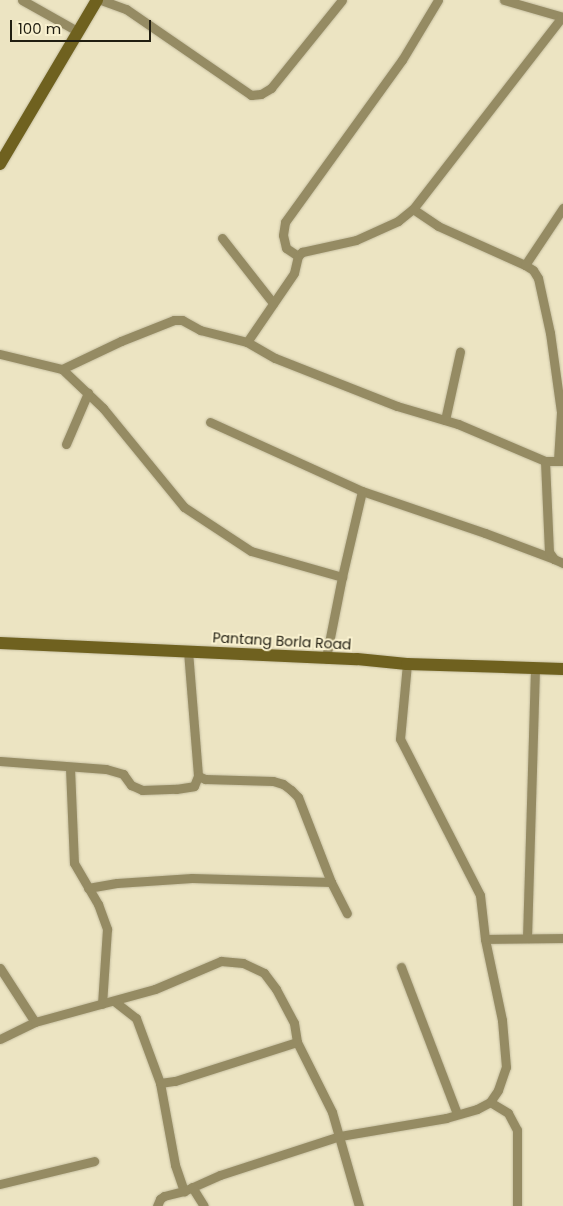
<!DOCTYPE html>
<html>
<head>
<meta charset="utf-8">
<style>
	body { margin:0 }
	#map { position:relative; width:563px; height:1206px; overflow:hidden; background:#ece4c2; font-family:Poppins,sans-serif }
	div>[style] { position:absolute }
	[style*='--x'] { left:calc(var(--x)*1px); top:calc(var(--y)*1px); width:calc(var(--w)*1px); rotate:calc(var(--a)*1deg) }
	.roads { filter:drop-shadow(0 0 1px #c7c0a2) drop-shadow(0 0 1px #c7c0a2) }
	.street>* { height:9px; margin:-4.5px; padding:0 4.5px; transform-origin:4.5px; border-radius:4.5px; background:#958b63 }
	.secondary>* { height:12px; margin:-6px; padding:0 6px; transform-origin:6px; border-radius:6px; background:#6f611f }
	span { translate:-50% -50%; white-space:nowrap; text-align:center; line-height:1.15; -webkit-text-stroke:4px #f9f1cf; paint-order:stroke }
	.street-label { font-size:14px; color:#211e11 }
	.scale { position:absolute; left:10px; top:20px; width:141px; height:22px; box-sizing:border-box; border:2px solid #211e11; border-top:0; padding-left:6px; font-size:15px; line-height:18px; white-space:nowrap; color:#211e11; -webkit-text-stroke:4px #f9f1cf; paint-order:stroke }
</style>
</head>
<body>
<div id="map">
	<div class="roads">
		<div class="street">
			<div style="--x:22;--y:0;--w:63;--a:29.4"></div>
			<div style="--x:101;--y:0;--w:27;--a:20"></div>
			<div style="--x:126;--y:9;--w:152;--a:34.5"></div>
			<div style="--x:251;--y:95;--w:10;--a:-6"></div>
			<div style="--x:261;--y:94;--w:12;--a:-31"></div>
			<div style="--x:271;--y:88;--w:113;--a:-51.1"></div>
			<div style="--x:504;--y:0;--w:61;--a:16.1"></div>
			<div style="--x:413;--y:209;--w:30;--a:34"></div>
			<div style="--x:438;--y:226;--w:95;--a:24.1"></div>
			<div style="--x:222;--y:238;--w:83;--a:51.9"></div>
			<div style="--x:298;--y:256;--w:14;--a:-146"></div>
			<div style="--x:286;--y:248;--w:13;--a:-103"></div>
			<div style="--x:283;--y:235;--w:13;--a:-81"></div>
			<div style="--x:285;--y:222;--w:200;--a:-54.2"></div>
			<div style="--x:402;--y:60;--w:70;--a:-59"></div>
			<div style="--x:247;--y:342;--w:83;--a:-55.7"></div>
			<div style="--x:294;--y:273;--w:17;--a:-77"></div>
			<div style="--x:298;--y:256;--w:6;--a:-45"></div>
			<div style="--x:302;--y:252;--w:55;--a:-12.5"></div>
			<div style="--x:356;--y:240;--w:46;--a:-24.3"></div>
			<div style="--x:398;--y:221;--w:19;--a:-39"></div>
			<div style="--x:413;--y:209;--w:243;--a:-52.2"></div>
			<div style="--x:0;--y:354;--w:64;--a:13.6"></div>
			<div style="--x:62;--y:369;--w:65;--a:-25.4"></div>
			<div style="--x:121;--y:341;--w:57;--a:-21.6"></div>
			<div style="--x:174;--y:320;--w:8;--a:0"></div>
			<div style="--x:182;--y:320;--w:21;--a:29"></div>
			<div style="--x:200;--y:330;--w:49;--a:14.3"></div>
			<div style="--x:247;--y:342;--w:32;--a:30"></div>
			<div style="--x:275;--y:358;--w:131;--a:21.5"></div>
			<div style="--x:397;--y:406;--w:64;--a:16.4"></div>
			<div style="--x:458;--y:424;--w:95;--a:23"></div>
			<div style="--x:545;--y:461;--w:18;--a:0"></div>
			<div style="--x:62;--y:369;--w:57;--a:43.6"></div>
			<div style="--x:103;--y:408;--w:128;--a:50.7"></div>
			<div style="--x:184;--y:507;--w:80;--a:33.3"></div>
			<div style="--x:251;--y:551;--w:95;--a:15.9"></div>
			<div style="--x:342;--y:577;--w:83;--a:101.2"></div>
			<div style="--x:445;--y:420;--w:70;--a:-77.6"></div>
			<div style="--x:210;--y:422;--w:167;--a:24.4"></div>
			<div style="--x:362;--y:491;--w:130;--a:18.9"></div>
			<div style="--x:485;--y:533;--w:74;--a:20.6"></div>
			<div style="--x:66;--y:444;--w:56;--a:-66.7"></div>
			<div style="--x:558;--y:460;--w:48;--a:-86.4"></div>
			<div style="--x:561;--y:412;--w:80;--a:-97.9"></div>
			<div style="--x:550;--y:333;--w:56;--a:-102.3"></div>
			<div style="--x:538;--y:278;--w:9;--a:-122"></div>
			<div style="--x:533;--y:270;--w:9;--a:-148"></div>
			<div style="--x:525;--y:265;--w:69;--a:-56.3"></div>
			<div style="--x:545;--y:461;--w:91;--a:87.5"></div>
			<div style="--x:549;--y:552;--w:9;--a:54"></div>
			<div style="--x:554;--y:559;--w:10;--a:24"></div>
			<div style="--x:342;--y:577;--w:88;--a:-76.9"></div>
			<div style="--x:188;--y:651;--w:125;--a:85.4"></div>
			<div style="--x:198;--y:776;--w:8;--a:23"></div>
			<div style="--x:205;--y:779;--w:68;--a:1.7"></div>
			<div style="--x:273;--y:781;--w:10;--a:17"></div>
			<div style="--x:283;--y:784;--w:10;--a:37"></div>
			<div style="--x:291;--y:790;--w:10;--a:45"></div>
			<div style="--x:298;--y:797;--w:91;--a:68.8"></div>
			<div style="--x:331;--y:882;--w:35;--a:63"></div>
			<div style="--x:0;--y:761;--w:106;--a:4.3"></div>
			<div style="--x:106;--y:769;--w:18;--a:16"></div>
			<div style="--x:123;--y:774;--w:14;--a:54"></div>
			<div style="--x:131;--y:785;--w:12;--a:24"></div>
			<div style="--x:142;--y:790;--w:34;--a:-2"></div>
			<div style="--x:176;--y:789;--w:18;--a:-9"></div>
			<div style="--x:194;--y:786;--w:11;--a:-68"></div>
			<div style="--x:70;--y:768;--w:95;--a:87.6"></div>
			<div style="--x:74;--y:863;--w:48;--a:59.7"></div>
			<div style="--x:98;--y:904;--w:27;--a:70"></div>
			<div style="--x:107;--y:929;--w:75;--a:93.8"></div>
			<div style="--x:88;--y:888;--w:29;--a:-10"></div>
			<div style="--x:117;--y:883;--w:75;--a:-3.8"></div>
			<div style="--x:192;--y:878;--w:139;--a:1.6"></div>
			<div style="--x:527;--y:938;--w:271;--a:-88.3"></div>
			<div style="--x:485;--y:939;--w:78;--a:-0.7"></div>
			<div style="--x:401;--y:967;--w:157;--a:69.1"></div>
			<div style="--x:0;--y:968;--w:64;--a:57.1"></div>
			<div style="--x:114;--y:1001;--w:28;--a:38"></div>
			<div style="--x:136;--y:1018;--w:69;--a:69.7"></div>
			<div style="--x:160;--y:1083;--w:83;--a:79.6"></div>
			<div style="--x:175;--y:1165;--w:28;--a:71"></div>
			<div style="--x:184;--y:1191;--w:39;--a:-24"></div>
			<div style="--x:220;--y:1175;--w:126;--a:-18"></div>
			<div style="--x:340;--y:1136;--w:108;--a:-9.6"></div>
			<div style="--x:446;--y:1118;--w:32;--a:-16"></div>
			<div style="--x:477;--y:1109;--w:15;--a:-28"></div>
			<div style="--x:490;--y:1102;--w:14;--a:-56"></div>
			<div style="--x:498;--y:1090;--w:24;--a:-71"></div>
			<div style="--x:506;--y:1067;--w:47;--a:-94.9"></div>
			<div style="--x:502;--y:1020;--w:83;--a:-101.9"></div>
			<div style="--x:485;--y:939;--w:44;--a:-96.5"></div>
			<div style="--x:480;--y:895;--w:175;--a:-117.1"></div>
			<div style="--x:400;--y:739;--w:75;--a:-84.7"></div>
			<div style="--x:0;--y:1039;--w:39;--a:-26"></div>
			<div style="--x:35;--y:1022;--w:124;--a:-15.4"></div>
			<div style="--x:155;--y:989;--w:72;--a:-23"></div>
			<div style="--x:221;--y:961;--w:22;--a:5"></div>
			<div style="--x:243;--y:963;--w:23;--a:25"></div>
			<div style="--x:264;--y:973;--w:20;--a:53"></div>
			<div style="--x:276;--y:989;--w:38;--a:62"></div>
			<div style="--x:294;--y:1023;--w:19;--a:81"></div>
			<div style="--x:297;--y:1042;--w:78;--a:63.4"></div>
			<div style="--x:332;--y:1112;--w:98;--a:74"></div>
			<div style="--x:160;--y:1083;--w:15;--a:-8"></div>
			<div style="--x:175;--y:1081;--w:128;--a:-17.7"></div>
			<div style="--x:490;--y:1102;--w:21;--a:31"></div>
			<div style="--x:508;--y:1113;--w:19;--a:62"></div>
			<div style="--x:517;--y:1130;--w:76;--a:90"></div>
			<div style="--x:0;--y:1184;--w:97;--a:-13.7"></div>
			<div style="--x:192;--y:1187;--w:22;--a:58"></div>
			<div style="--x:157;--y:1206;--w:8;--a:-67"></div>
			<div style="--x:160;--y:1199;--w:5;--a:-37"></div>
			<div style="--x:164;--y:1196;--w:21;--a:-14"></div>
		</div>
		<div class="secondary">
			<div style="--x:0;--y:164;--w:191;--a:-59.4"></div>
			<div style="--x:0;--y:643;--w:357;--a:2.6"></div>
			<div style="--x:357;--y:659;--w:50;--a:5.7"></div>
			<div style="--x:407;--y:664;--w:156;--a:1.8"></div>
		</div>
	</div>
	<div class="street-label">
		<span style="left:282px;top:641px;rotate:3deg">Pantang Borla Road</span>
	</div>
	<div class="scale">100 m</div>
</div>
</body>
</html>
